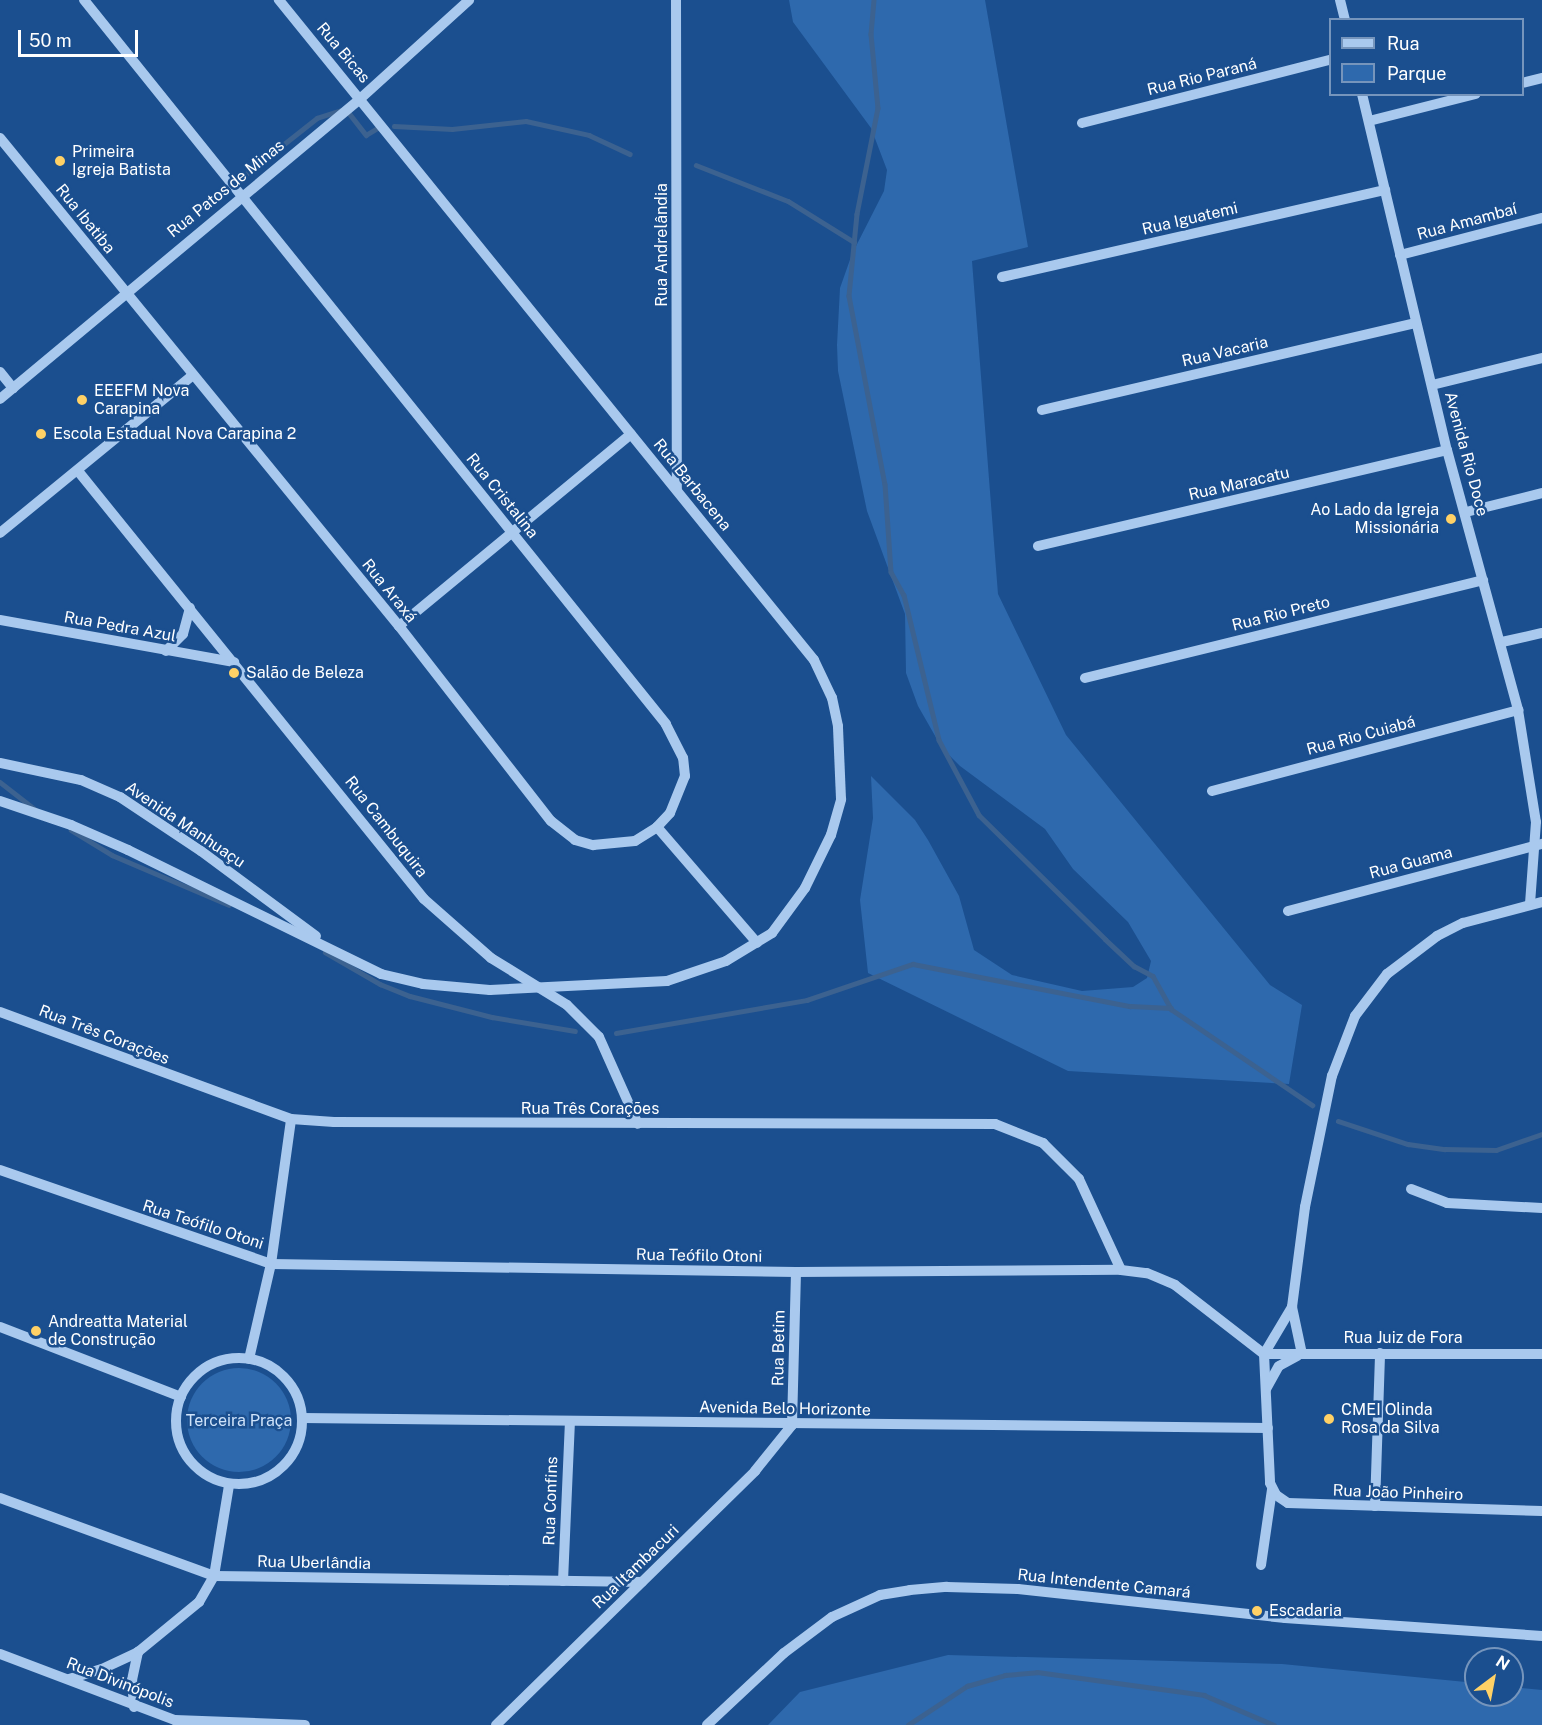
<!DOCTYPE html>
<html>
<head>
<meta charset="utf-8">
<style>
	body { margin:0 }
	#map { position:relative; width:1542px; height:1725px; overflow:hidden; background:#1b4f8f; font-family:"Public Sans",sans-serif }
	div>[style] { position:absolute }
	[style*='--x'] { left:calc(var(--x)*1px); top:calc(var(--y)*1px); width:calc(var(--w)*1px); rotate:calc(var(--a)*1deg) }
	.green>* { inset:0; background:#2e69ad }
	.round { border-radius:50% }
	.stream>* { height:4.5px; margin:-2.25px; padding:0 2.25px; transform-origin:2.25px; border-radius:2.25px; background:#3c6290 }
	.minor>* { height:10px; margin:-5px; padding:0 5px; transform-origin:5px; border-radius:5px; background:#a9c9ee }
	.minor>.ring { margin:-5px; padding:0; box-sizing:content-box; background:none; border:10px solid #a9c9ee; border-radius:50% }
	.dots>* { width:16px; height:16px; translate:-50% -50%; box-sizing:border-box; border:3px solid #1b4f8f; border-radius:50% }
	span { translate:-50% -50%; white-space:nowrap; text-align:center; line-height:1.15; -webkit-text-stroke:5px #1b4f8f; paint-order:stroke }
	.street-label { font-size:16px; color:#fff }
	.poi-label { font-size:16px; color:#fff }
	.left { translate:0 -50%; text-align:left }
	.right { translate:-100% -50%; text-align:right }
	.park-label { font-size:16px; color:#cfe3fa }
	.legend { position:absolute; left:1329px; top:18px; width:195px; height:78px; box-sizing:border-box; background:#1b4f8f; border:2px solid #7695bc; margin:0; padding:8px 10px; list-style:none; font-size:18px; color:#fff }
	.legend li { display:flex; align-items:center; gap:12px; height:30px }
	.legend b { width:30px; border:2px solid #7695bc }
	.north { position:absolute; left:1464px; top:1647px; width:60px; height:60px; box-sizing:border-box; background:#1b4f8f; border:2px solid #7695bc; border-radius:50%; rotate:32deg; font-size:16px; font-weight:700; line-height:24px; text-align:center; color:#fff }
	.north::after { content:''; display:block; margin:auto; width:21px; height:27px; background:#ffd166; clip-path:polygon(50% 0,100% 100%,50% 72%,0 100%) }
	.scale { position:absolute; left:18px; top:30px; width:120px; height:27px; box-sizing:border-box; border:3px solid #fff; border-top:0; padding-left:8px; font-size:18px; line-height:21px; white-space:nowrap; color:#fff; -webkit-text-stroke:4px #1b4f8f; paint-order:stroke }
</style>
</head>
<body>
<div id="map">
	<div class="green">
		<div style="clip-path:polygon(789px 0,985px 0,1028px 247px,972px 261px,998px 594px,1066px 735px,1270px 985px,1302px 1005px,1289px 1084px,1068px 1071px,868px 973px,860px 900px,873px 818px,871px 776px,915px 820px,928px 840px,959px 896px,974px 950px,1012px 975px,1082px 991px,1133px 987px,1147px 978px,1151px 961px,1128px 922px,1073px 869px,1045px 829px,960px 766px,942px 748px,918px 706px,906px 673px,905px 614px,867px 511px,838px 371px,837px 345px,840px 288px,852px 254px,884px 191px,887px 170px,871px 128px,793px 22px)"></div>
		<div class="round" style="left:187px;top:1368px;width:104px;height:104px"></div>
		<div style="clip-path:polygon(948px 1655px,1282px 1664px,1476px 1683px,1476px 1695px,1512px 1695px,1512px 1687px,1542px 1690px,1542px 1725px,768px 1725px,800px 1692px)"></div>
	</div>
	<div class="stream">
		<div style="--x:874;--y:0;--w:34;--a:95"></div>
		<div style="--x:871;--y:34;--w:74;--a:84.6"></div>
		<div style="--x:878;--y:108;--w:108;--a:101.2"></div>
		<div style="--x:857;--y:214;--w:82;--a:95.6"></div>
		<div style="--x:849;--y:296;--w:191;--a:79.2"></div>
		<div style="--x:885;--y:484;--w:88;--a:86.1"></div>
		<div style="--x:891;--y:572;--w:26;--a:61"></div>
		<div style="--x:904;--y:595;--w:149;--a:76.4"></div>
		<div style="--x:939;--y:740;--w:85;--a:61.9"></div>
		<div style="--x:979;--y:815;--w:177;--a:44.5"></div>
		<div style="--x:1105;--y:939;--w:40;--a:43"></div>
		<div style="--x:1134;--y:966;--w:21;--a:28"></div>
		<div style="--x:1153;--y:976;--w:38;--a:61"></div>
		<div style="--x:1171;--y:1009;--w:171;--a:34.2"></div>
		<div style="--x:349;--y:113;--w:28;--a:52"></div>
		<div style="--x:366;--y:135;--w:17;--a:-31"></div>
		<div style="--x:394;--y:126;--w:58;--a:3"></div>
		<div style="--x:452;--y:129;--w:74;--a:-6.2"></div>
		<div style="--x:526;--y:121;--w:65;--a:12.5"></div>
		<div style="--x:589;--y:135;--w:45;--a:24.9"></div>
		<div style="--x:696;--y:165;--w:99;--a:21.4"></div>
		<div style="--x:788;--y:201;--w:78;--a:31.8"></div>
		<div style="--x:236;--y:182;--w:103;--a:-38.3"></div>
		<div style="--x:317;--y:118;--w:25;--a:-18"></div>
		<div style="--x:0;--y:782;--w:46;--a:37.9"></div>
		<div style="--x:71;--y:830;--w:48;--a:31.4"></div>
		<div style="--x:112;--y:855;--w:127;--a:23.1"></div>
		<div style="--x:325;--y:952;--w:64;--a:30.2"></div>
		<div style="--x:380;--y:984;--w:32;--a:22"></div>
		<div style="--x:410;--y:996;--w:85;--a:14.4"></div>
		<div style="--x:492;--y:1017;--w:84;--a:9.6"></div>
		<div style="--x:616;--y:1033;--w:194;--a:-9.8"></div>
		<div style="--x:807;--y:1000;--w:112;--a:-18.8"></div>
		<div style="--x:913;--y:964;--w:221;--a:11"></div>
		<div style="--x:1130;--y:1006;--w:41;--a:2.8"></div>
		<div style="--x:1338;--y:1121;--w:74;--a:18.2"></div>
		<div style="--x:1408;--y:1144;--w:37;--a:8"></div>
		<div style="--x:1445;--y:1149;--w:51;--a:1.1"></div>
		<div style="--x:1496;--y:1150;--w:49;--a:-19.2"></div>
		<div style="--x:908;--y:1725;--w:71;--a:-33.5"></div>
		<div style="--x:967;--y:1686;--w:40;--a:-16"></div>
		<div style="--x:1005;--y:1675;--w:32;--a:-5"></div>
		<div style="--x:1037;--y:1672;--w:169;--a:7.8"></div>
		<div style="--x:1204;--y:1695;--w:76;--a:23.2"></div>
	</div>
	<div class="minor">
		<div style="--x:676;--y:0;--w:490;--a:89.9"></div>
		<div style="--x:1340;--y:0;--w:21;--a:76"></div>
		<div style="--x:1522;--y:83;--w:21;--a:-14"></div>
		<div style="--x:1362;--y:94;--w:366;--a:76.6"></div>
		<div style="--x:1447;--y:450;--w:270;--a:74.7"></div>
		<div style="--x:1518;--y:710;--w:113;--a:80.9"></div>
		<div style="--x:1536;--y:822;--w:82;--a:94.2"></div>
		<div style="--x:1369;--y:121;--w:110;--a:-14.2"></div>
		<div style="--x:1082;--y:123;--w:256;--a:-14.3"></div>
		<div style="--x:0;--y:138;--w:630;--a:50.73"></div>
		<div style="--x:399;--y:626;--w:247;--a:52.1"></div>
		<div style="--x:551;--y:821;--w:31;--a:38"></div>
		<div style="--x:575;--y:840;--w:19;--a:16"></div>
		<div style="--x:593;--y:845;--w:42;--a:-5.4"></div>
		<div style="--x:635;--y:841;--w:26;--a:-32"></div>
		<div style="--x:657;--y:827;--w:19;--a:-47"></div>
		<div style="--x:670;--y:813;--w:40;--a:-68"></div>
		<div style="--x:685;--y:776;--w:18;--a:-96"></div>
		<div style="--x:683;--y:758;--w:38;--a:-117"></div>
		<div style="--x:666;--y:724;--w:929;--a:-128.79"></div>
		<div style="--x:1400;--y:255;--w:147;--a:-14.6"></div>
		<div style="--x:1002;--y:277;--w:393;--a:-12.8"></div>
		<div style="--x:0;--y:372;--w:21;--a:51"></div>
		<div style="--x:1432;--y:385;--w:113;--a:-13.8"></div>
		<div style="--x:0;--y:399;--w:470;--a:-39.8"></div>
		<div style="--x:361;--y:98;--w:146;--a:-42.2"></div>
		<div style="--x:1042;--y:410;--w:384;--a:-13.1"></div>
		<div style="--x:78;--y:471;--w:550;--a:51.05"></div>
		<div style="--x:424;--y:899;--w:89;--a:41.4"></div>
		<div style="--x:491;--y:958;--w:89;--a:31.7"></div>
		<div style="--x:567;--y:1005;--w:45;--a:45"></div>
		<div style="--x:599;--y:1037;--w:95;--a:65.9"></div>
		<div style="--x:1466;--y:512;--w:78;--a:-14"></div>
		<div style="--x:0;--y:533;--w:248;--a:-39.3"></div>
		<div style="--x:1038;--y:546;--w:420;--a:-13.2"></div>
		<div style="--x:0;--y:620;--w:238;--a:10.2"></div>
		<div style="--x:399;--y:626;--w:301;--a:-39.6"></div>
		<div style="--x:1502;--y:642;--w:41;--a:-12.7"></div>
		<div style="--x:166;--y:651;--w:24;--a:-45"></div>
		<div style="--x:183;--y:634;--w:27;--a:-75"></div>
		<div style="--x:1085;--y:678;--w:410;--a:-13.8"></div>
		<div style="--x:0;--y:763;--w:83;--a:11.9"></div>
		<div style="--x:81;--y:780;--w:43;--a:23.6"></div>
		<div style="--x:120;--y:797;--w:97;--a:33.7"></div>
		<div style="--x:201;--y:851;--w:143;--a:36.5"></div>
		<div style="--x:1212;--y:791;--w:317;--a:-14.8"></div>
		<div style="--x:0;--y:801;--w:75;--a:18.7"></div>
		<div style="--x:71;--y:825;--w:62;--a:23.7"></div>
		<div style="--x:128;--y:850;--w:282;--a:26.1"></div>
		<div style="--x:381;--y:974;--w:43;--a:13.4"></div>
		<div style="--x:423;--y:984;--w:67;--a:5.1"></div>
		<div style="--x:490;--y:990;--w:177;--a:-2.9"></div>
		<div style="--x:667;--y:981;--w:62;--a:-18.7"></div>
		<div style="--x:726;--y:961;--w:54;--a:-31.3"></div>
		<div style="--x:772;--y:933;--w:56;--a:-53.7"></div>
		<div style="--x:805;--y:888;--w:59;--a:-63.9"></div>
		<div style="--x:831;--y:835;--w:37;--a:-74"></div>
		<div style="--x:841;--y:799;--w:73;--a:-92.4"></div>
		<div style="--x:838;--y:726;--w:29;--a:-102"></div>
		<div style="--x:832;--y:698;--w:42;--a:-115.3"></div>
		<div style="--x:814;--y:660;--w:850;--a:-129.03"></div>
		<div style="--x:657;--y:827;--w:153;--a:49.2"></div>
		<div style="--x:1288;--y:911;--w:263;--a:-14.8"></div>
		<div style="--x:0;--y:1012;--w:310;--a:20.2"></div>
		<div style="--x:291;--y:1119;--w:43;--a:4"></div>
		<div style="--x:334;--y:1122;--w:661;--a:0.17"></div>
		<div style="--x:995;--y:1124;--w:52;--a:21.6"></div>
		<div style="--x:1043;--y:1143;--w:51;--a:45"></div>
		<div style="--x:1079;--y:1179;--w:100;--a:65.2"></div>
		<div style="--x:0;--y:1170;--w:287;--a:19.1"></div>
		<div style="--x:271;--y:1264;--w:525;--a:0.87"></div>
		<div style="--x:796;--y:1272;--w:325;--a:-0.4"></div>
		<div style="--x:1121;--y:1270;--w:26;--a:7"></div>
		<div style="--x:1147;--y:1273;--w:30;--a:23"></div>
		<div style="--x:1175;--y:1285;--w:113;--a:37.8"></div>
		<div style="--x:1411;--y:1189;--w:39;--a:21"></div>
		<div style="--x:1447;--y:1203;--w:95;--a:3"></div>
		<div style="--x:1292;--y:1307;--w:48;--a:78"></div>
		<div style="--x:0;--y:1327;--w:194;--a:21.1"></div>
		<div style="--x:1264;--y:1354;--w:55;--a:-59.2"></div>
		<div style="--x:1292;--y:1307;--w:101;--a:-82.6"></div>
		<div style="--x:1305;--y:1207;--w:134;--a:-78.4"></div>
		<div style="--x:1332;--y:1076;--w:64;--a:-69"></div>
		<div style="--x:1355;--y:1016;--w:53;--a:-52.7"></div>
		<div style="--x:1387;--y:974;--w:63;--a:-37.2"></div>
		<div style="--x:1437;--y:936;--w:29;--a:-27"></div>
		<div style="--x:1463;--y:923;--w:82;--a:-14.9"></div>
		<div style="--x:1264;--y:1354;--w:129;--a:87.3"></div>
		<div style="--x:1270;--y:1483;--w:13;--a:63"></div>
		<div style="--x:1276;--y:1495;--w:14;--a:34"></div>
		<div style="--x:1288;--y:1503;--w:254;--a:1.8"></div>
		<div style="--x:1264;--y:1354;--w:278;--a:0"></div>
		<div class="ring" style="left:176px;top:1358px;width:116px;height:116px"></div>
		<div style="--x:249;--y:1359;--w:98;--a:-77"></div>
		<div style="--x:271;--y:1264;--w:146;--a:-82.1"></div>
		<div style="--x:1266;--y:1389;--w:26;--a:-61"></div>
		<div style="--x:1279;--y:1366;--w:21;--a:-29"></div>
		<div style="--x:302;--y:1418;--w:966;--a:0.59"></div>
		<div style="--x:0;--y:1498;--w:228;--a:20"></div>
		<div style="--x:214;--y:1576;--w:428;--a:0.8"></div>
		<div style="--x:1375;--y:1506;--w:153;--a:-88.1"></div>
		<div style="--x:1261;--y:1565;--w:76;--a:-81.7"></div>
		<div style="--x:563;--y:1581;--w:159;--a:-87.5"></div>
		<div style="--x:0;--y:1654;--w:187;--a:20.7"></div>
		<div style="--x:175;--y:1720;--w:130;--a:2.2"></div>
		<div style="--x:69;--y:1679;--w:34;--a:-17"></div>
		<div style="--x:102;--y:1669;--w:40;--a:-25"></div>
		<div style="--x:138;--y:1652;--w:79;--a:-39.3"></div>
		<div style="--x:199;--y:1602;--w:30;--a:-60"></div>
		<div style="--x:214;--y:1576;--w:92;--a:-80.6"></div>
		<div style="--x:134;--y:1707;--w:27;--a:-94"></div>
		<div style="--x:132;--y:1680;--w:29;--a:-78"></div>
		<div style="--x:496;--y:1725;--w:363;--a:-44.4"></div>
		<div style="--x:755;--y:1471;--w:59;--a:-51.2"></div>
		<div style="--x:792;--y:1425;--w:153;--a:-88.5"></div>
		<div style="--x:707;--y:1725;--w:105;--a:-43.1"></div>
		<div style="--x:784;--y:1653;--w:60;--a:-36.9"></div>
		<div style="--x:832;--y:1617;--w:53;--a:-24.6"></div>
		<div style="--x:880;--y:1595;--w:30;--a:-9"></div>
		<div style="--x:910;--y:1590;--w:37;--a:-5"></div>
		<div style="--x:947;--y:1587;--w:71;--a:1.6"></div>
		<div style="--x:1018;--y:1589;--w:269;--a:6.2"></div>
		<div style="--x:1285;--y:1618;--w:258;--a:4"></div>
	</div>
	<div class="dots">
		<div style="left:60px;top:161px;background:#ffd166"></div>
		<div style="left:82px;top:400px;background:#ffd166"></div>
		<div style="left:41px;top:434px;background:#ffd166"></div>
		<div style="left:1451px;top:519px;background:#ffd166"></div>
		<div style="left:234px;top:673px;background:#ffd166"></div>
		<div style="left:36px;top:1331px;background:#ffd166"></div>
		<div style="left:1329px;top:1419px;background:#ffd166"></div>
		<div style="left:1257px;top:1611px;background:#ffd166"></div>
	</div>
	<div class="street-label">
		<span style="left:343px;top:53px;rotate:50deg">Rua Bicas</span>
		<span style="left:1202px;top:77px;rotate:-14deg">Rua Rio Paraná</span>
		<span style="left:226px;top:189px;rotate:-39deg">Rua Patos de Minas</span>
		<span style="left:85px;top:219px;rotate:51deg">Rua Ibatiba</span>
		<span style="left:1190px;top:219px;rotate:-13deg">Rua Iguatemi</span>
		<span style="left:1467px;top:222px;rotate:-15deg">Rua Amambaí</span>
		<span style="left:662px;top:245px;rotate:-90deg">Rua Andrelândia</span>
		<span style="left:1225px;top:352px;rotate:-13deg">Rua Vacaria</span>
		<span style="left:1466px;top:454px;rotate:75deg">Avenida Rio Doce</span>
		<span style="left:1239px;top:484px;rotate:-13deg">Rua Maracatu</span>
		<span style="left:692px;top:485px;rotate:51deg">Rua Barbacena</span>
		<span style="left:502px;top:496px;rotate:51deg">Rua Cristalina</span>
		<span style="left:389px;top:591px;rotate:51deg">Rua Araxá</span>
		<span style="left:1281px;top:614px;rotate:-14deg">Rua Rio Preto</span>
		<span style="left:120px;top:627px;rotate:10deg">Rua Pedra Azul</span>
		<span style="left:1361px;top:736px;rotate:-15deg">Rua Rio Cuiabá</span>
		<span style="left:185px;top:825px;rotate:34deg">Avenida Manhuaçu</span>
		<span style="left:386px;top:827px;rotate:52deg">Rua Cambuquira</span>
		<span style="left:1411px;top:863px;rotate:-15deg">Rua Guama</span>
		<span style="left:104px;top:1035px;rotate:21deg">Rua Três Corações</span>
		<span style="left:590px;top:1109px">Rua Três Corações</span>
		<span style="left:203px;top:1225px;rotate:18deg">Rua Teófilo Otoni</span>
		<span style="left:699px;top:1256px;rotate:1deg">Rua Teófilo Otoni</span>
		<span style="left:1403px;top:1338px">Rua Juiz de Fora</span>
		<span style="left:779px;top:1348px;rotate:-89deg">Rua Betim</span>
		<span style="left:785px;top:1409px;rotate:1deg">Avenida Belo Horizonte</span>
		<span style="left:1398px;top:1493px;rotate:2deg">Rua João Pinheiro</span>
		<span style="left:551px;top:1501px;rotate:-88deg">Rua Confins</span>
		<span style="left:314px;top:1563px;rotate:1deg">Rua Uberlândia</span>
		<span style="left:636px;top:1567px;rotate:-44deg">Rua Itambacuri</span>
		<span style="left:1104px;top:1584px;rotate:6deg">Rua Intendente Camará</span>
		<span style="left:120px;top:1683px;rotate:21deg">Rua Divinópolis</span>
	</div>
	<div class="poi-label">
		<span class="left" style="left:72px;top:161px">Primeira<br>Igreja Batista</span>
		<span class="left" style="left:94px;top:400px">EEEFM Nova<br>Carapina</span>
		<span class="left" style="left:53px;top:434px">Escola Estadual Nova Carapina 2</span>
		<span class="right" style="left:1439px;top:519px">Ao Lado da Igreja<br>Missionária</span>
		<span class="left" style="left:246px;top:673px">Salão de Beleza</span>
		<span class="left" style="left:48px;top:1331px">Andreatta Material<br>de Construção</span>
		<span class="left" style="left:1341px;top:1419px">CMEI Olinda<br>Rosa da Silva</span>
		<span class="left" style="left:1269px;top:1611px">Escadaria</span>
	</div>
	<div class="park-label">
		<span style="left:239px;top:1421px">Terceira Praça</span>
	</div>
	<ul class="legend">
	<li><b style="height:8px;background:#a9c9ee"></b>Rua</li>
	<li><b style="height:16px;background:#2e69ad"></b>Parque</li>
	</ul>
	<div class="north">N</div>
	<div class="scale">50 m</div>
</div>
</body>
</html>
